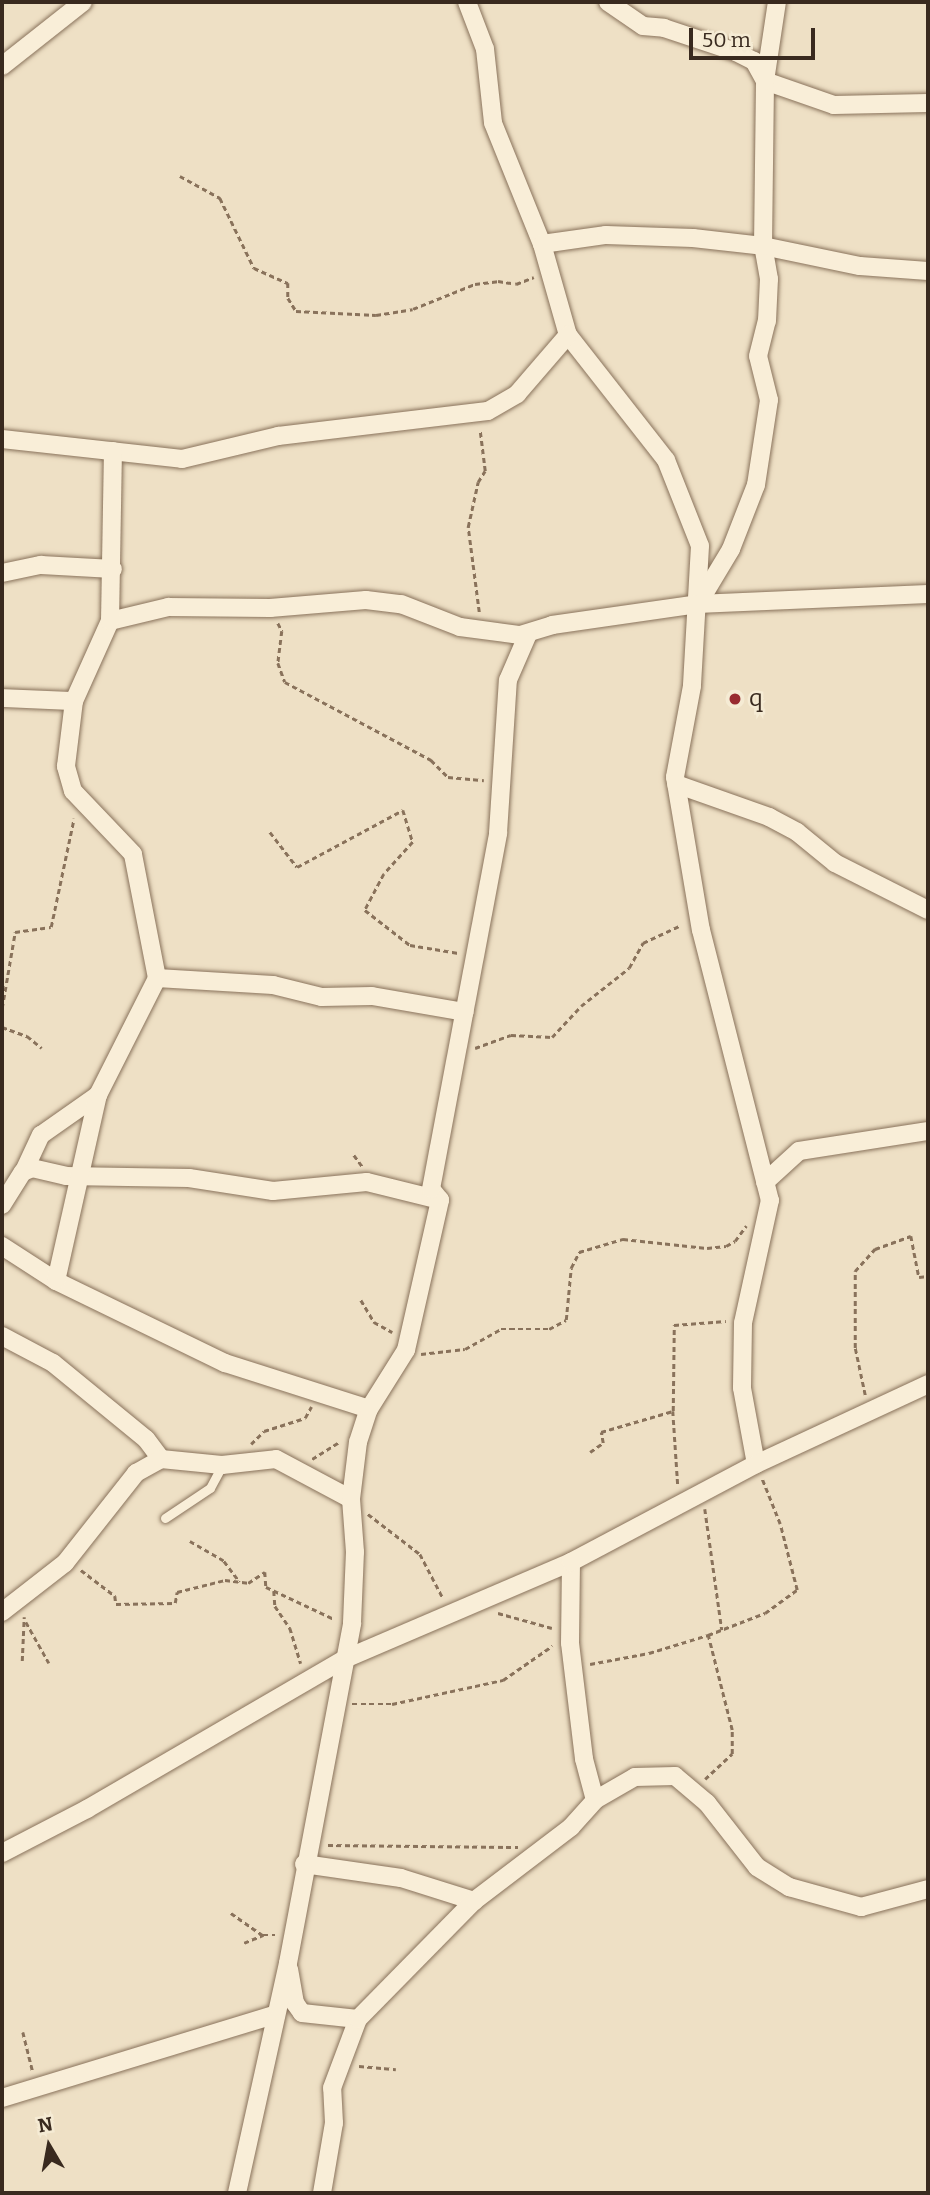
<!DOCTYPE html>
<html>
<head>
<meta charset="utf-8">
<style>
	body { margin:0 }
	#map { position:relative; width:930px; height:2195px; overflow:hidden; background:#eee0c5; font-family:Bitter,serif }
	div>[style] { position:absolute }
	[style*='--x'] { left:calc(var(--x)*1px); top:calc(var(--y)*1px); width:calc(var(--w)*1px); rotate:calc(var(--a)*1deg) }
	.path>* { height:2.5px; margin-top:-1.25px; transform-origin:0; background:repeating-linear-gradient(90deg,#89725b 0 5px,transparent 0 8.5px) }
	.roads { filter:drop-shadow(0 0 2px #89725b) drop-shadow(0 0 2px #89725b) }
	.service>* { height:9px; margin:-4.5px; padding:0 4.5px; transform-origin:4.5px; border-radius:4.5px; background:#f9eed8 }
	.minor>* { height:18px; margin:-9px; padding:0 9px; transform-origin:9px; border-radius:9px; background:#f9eed8 }
	.dots>* { width:19px; height:19px; translate:-50% -50%; box-sizing:border-box; border:4px solid #f5ebd4; border-radius:50% }
	span { translate:-50% -50%; white-space:nowrap; text-align:center; line-height:1.15; -webkit-text-stroke:5px #f5ebd4; paint-order:stroke }
	.poi-label { font-size:24px; color:#392a1f }
	.left { translate:0 -50%; text-align:left }
	.frame { position:absolute; inset:0; border:4px solid #392a1f; pointer-events:none }
	.north { position:absolute; left:14px; top:2111px; width:70px; height:70px; -webkit-text-stroke:5px #f5ebd4; paint-order:stroke; rotate:350deg; font-size:19px; font-weight:700; line-height:28px; text-align:center; color:#392a1f }
	.north::after { content:''; display:block; margin:auto; width:24px; height:32px; background:#392a1f; clip-path:polygon(50% 0,100% 100%,50% 72%,0 100%) }
	.scale { position:absolute; left:689px; top:28px; width:126px; height:32px; box-sizing:border-box; border:4px solid #392a1f; border-top:0; padding-left:9px; font-size:21px; line-height:24px; white-space:nowrap; color:#392a1f; -webkit-text-stroke:5px #f5ebd4; paint-order:stroke }
</style>
</head>
<body>
<div id="map">
	<div class="path">
		<div style="--x:180;--y:176;--w:46;--a:28.8"></div>
		<div style="--x:220;--y:198;--w:78;--a:64.1"></div>
		<div style="--x:254;--y:268;--w:37;--a:24"></div>
		<div style="--x:288;--y:283;--w:15;--a:90"></div>
		<div style="--x:288;--y:298;--w:15;--a:58"></div>
		<div style="--x:296;--y:311;--w:80;--a:2.9"></div>
		<div style="--x:376;--y:315;--w:37;--a:-9"></div>
		<div style="--x:413;--y:309;--w:67;--a:-22"></div>
		<div style="--x:475;--y:284;--w:23;--a:-7"></div>
		<div style="--x:498;--y:281;--w:18;--a:9"></div>
		<div style="--x:516;--y:284;--w:19;--a:-21"></div>
		<div style="--x:479;--y:612;--w:86;--a:-97.4"></div>
		<div style="--x:468;--y:527;--w:46;--a:-77.5"></div>
		<div style="--x:478;--y:482;--w:13;--a:-58"></div>
		<div style="--x:485;--y:471;--w:40;--a:-97.1"></div>
		<div style="--x:278;--y:623;--w:9;--a:63"></div>
		<div style="--x:282;--y:631;--w:32;--a:97"></div>
		<div style="--x:278;--y:663;--w:20;--a:70"></div>
		<div style="--x:285;--y:682;--w:166;--a:28.1"></div>
		<div style="--x:431;--y:760;--w:24;--a:45"></div>
		<div style="--x:448;--y:777;--w:36;--a:5"></div>
		<div style="--x:270;--y:832;--w:44;--a:52.4"></div>
		<div style="--x:297;--y:867;--w:120;--a:-28.3"></div>
		<div style="--x:403;--y:810;--w:34;--a:73"></div>
		<div style="--x:413;--y:842;--w:43;--a:132.2"></div>
		<div style="--x:384;--y:874;--w:41;--a:117.8"></div>
		<div style="--x:365;--y:910;--w:57;--a:37.9"></div>
		<div style="--x:410;--y:945;--w:49;--a:9.5"></div>
		<div style="--x:2;--y:1008;--w:77;--a:-80.3"></div>
		<div style="--x:15;--y:932;--w:36;--a:-8"></div>
		<div style="--x:51;--y:927;--w:111;--a:-78.1"></div>
		<div style="--x:2;--y:1027;--w:27;--a:20"></div>
		<div style="--x:27;--y:1036;--w:19;--a:39"></div>
		<div style="--x:475;--y:1048;--w:38;--a:-20"></div>
		<div style="--x:511;--y:1035;--w:41;--a:2.8"></div>
		<div style="--x:552;--y:1037;--w:42;--a:-46.9"></div>
		<div style="--x:581;--y:1006;--w:61;--a:-38.4"></div>
		<div style="--x:629;--y:968;--w:29;--a:-61"></div>
		<div style="--x:643;--y:943;--w:42;--a:-25.3"></div>
		<div style="--x:354;--y:1155;--w:14;--a:54"></div>
		<div style="--x:361;--y:1300;--w:26;--a:59"></div>
		<div style="--x:374;--y:1322;--w:21;--a:29"></div>
		<div style="--x:421;--y:1354;--w:44;--a:-6.5"></div>
		<div style="--x:465;--y:1349;--w:41;--a:-29.1"></div>
		<div style="--x:501;--y:1329;--w:48;--a:0"></div>
		<div style="--x:549;--y:1329;--w:19;--a:-28"></div>
		<div style="--x:566;--y:1320;--w:52;--a:-84.5"></div>
		<div style="--x:571;--y:1268;--w:18;--a:-63"></div>
		<div style="--x:579;--y:1252;--w:46;--a:-16.5"></div>
		<div style="--x:623;--y:1239;--w:84;--a:6.1"></div>
		<div style="--x:707;--y:1248;--w:19;--a:-6"></div>
		<div style="--x:726;--y:1246;--w:10;--a:-29"></div>
		<div style="--x:735;--y:1241;--w:19;--a:-54"></div>
		<div style="--x:865;--y:1395;--w:48;--a:-102"></div>
		<div style="--x:855;--y:1348;--w:77;--a:-90"></div>
		<div style="--x:855;--y:1271;--w:30;--a:-48"></div>
		<div style="--x:875;--y:1249;--w:38;--a:-20"></div>
		<div style="--x:911;--y:1236;--w:42;--a:79"></div>
		<div style="--x:919;--y:1277;--w:9;--a:-6"></div>
		<div style="--x:673;--y:1411;--w:76;--a:86.2"></div>
		<div style="--x:251;--y:1444;--w:18;--a:-45"></div>
		<div style="--x:264;--y:1431;--w:43;--a:-17.6"></div>
		<div style="--x:305;--y:1418;--w:13;--a:-61"></div>
		<div style="--x:590;--y:1452;--w:16;--a:-35"></div>
		<div style="--x:603;--y:1443;--w:11;--a:-100"></div>
		<div style="--x:601;--y:1432;--w:75;--a:-16.3"></div>
		<div style="--x:673;--y:1411;--w:86;--a:-89.3"></div>
		<div style="--x:674;--y:1325;--w:52;--a:-4.4"></div>
		<div style="--x:312;--y:1459;--w:32;--a:-32"></div>
		<div style="--x:705;--y:1509;--w:122;--a:82"></div>
		<div style="--x:368;--y:1514;--w:66;--a:37.6"></div>
		<div style="--x:420;--y:1554;--w:50;--a:62.4"></div>
		<div style="--x:190;--y:1541;--w:39;--a:30"></div>
		<div style="--x:224;--y:1561;--w:26;--a:53"></div>
		<div style="--x:81;--y:1570;--w:43;--a:37.4"></div>
		<div style="--x:115;--y:1596;--w:8;--a:83"></div>
		<div style="--x:116;--y:1604;--w:59;--a:-1"></div>
		<div style="--x:175;--y:1603;--w:11;--a:-80"></div>
		<div style="--x:177;--y:1592;--w:49;--a:-14"></div>
		<div style="--x:225;--y:1580;--w:23;--a:7"></div>
		<div style="--x:248;--y:1583;--w:20;--a:-33"></div>
		<div style="--x:265;--y:1572;--w:15;--a:86"></div>
		<div style="--x:266;--y:1587;--w:75;--a:25.2"></div>
		<div style="--x:274;--y:1591;--w:15;--a:86"></div>
		<div style="--x:275;--y:1606;--w:27;--a:56"></div>
		<div style="--x:290;--y:1628;--w:37;--a:73"></div>
		<div style="--x:498;--y:1613;--w:56;--a:15.5"></div>
		<div style="--x:26;--y:1622;--w:47;--a:60.7"></div>
		<div style="--x:22;--y:1661;--w:44;--a:-87.4"></div>
		<div style="--x:590;--y:1664;--w:60;--a:-10.6"></div>
		<div style="--x:649;--y:1653;--w:62;--a:-17"></div>
		<div style="--x:352;--y:1704;--w:40;--a:0"></div>
		<div style="--x:392;--y:1704;--w:114;--a:-12.2"></div>
		<div style="--x:503;--y:1680;--w:60;--a:-34.8"></div>
		<div style="--x:705;--y:1779;--w:37;--a:-43"></div>
		<div style="--x:732;--y:1754;--w:24;--a:-90"></div>
		<div style="--x:732;--y:1730;--w:98;--a:-104.2"></div>
		<div style="--x:708;--y:1635;--w:61;--a:-21.1"></div>
		<div style="--x:765;--y:1613;--w:39;--a:-36"></div>
		<div style="--x:797;--y:1590;--w:68;--a:-104.4"></div>
		<div style="--x:780;--y:1524;--w:48;--a:-111.8"></div>
		<div style="--x:328;--y:1845;--w:190;--a:0.6"></div>
		<div style="--x:231;--y:1913;--w:39;--a:35"></div>
		<div style="--x:263;--y:1935;--w:12;--a:0"></div>
		<div style="--x:244;--y:1943;--w:21;--a:-23"></div>
		<div style="--x:23;--y:2032;--w:41;--a:76"></div>
		<div style="--x:359;--y:2066;--w:37;--a:5"></div>
	</div>
	<div class="roads">
		<div class="service">
			<div style="--x:165;--y:1518;--w:54;--a:-33.7"></div>
			<div style="--x:210;--y:1488;--w:26;--a:-62"></div>
		</div>
		<div class="minor">
			<div style="--x:467;--y:2;--w:50;--a:69"></div>
			<div style="--x:485;--y:49;--w:74;--a:83.8"></div>
			<div style="--x:493;--y:123;--w:131;--a:68"></div>
			<div style="--x:542;--y:244;--w:95;--a:74.1"></div>
			<div style="--x:568;--y:335;--w:159;--a:51.9"></div>
			<div style="--x:666;--y:460;--w:92;--a:68.4"></div>
			<div style="--x:700;--y:546;--w:140;--a:93.3"></div>
			<div style="--x:692;--y:686;--w:93;--a:100.6"></div>
			<div style="--x:675;--y:777;--w:155;--a:80.4"></div>
			<div style="--x:701;--y:930;--w:279;--a:75.7"></div>
			<div style="--x:770;--y:1200;--w:126;--a:102.4"></div>
			<div style="--x:743;--y:1323;--w:65;--a:90.9"></div>
			<div style="--x:742;--y:1388;--w:77;--a:79.6"></div>
			<div style="--x:608;--y:2;--w:42;--a:34.4"></div>
			<div style="--x:643;--y:26;--w:21;--a:5"></div>
			<div style="--x:664;--y:28;--w:76;--a:18.4"></div>
			<div style="--x:736;--y:52;--w:20;--a:27"></div>
			<div style="--x:754;--y:61;--w:23;--a:61"></div>
			<div style="--x:765;--y:81;--w:73;--a:19.2"></div>
			<div style="--x:834;--y:105;--w:94;--a:-1.2"></div>
			<div style="--x:2;--y:66;--w:103;--a:-38.3"></div>
			<div style="--x:542;--y:244;--w:65;--a:-8"></div>
			<div style="--x:606;--y:235;--w:87;--a:2"></div>
			<div style="--x:693;--y:238;--w:70;--a:6.5"></div>
			<div style="--x:763;--y:246;--w:99;--a:11.7"></div>
			<div style="--x:860;--y:266;--w:68;--a:4.2"></div>
			<div style="--x:2;--y:439;--w:181;--a:6.3"></div>
			<div style="--x:182;--y:459;--w:99;--a:-13.5"></div>
			<div style="--x:278;--y:436;--w:211;--a:-6.8"></div>
			<div style="--x:488;--y:411;--w:34;--a:-30"></div>
			<div style="--x:517;--y:394;--w:78;--a:-49.2"></div>
			<div style="--x:2;--y:573;--w:40;--a:-12"></div>
			<div style="--x:41;--y:565;--w:72;--a:3.2"></div>
			<div style="--x:701;--y:599;--w:58;--a:-59"></div>
			<div style="--x:731;--y:549;--w:69;--a:-68.7"></div>
			<div style="--x:756;--y:485;--w:86;--a:-81.3"></div>
			<div style="--x:769;--y:400;--w:45;--a:-104"></div>
			<div style="--x:758;--y:356;--w:36;--a:-76"></div>
			<div style="--x:767;--y:321;--w:42;--a:-87.3"></div>
			<div style="--x:769;--y:279;--w:34;--a:-100"></div>
			<div style="--x:763;--y:246;--w:165;--a:-89.3"></div>
			<div style="--x:765;--y:81;--w:80;--a:-81.4"></div>
			<div style="--x:110;--y:621;--w:60;--a:-13.6"></div>
			<div style="--x:168;--y:607;--w:102;--a:0.6"></div>
			<div style="--x:270;--y:608;--w:96;--a:-4.8"></div>
			<div style="--x:366;--y:600;--w:35;--a:7"></div>
			<div style="--x:401;--y:604;--w:63;--a:21.3"></div>
			<div style="--x:460;--y:627;--w:61;--a:7.6"></div>
			<div style="--x:520;--y:635;--w:34;--a:-17"></div>
			<div style="--x:552;--y:625;--w:147;--a:-8.2"></div>
			<div style="--x:697;--y:604;--w:231;--a:-2.5"></div>
			<div style="--x:2;--y:698;--w:72;--a:2.4"></div>
			<div style="--x:676;--y:784;--w:99;--a:19.5"></div>
			<div style="--x:769;--y:817;--w:32;--a:28"></div>
			<div style="--x:797;--y:832;--w:49;--a:39.2"></div>
			<div style="--x:835;--y:863;--w:104;--a:26.8"></div>
			<div style="--x:157;--y:978;--w:116;--a:3.5"></div>
			<div style="--x:273;--y:985;--w:50;--a:13.8"></div>
			<div style="--x:322;--y:997;--w:50;--a:-1.1"></div>
			<div style="--x:372;--y:996;--w:94;--a:9.8"></div>
			<div style="--x:24;--y:1171;--w:40;--a:-65"></div>
			<div style="--x:41;--y:1135;--w:70;--a:-35.1"></div>
			<div style="--x:765;--y:1182;--w:46;--a:-42.4"></div>
			<div style="--x:799;--y:1151;--w:131;--a:-8.8"></div>
			<div style="--x:2;--y:1205;--w:39;--a:-58"></div>
			<div style="--x:23;--y:1172;--w:10;--a:-24"></div>
			<div style="--x:32;--y:1168;--w:35;--a:13"></div>
			<div style="--x:66;--y:1176;--w:123;--a:0.9"></div>
			<div style="--x:189;--y:1178;--w:85;--a:8.8"></div>
			<div style="--x:273;--y:1191;--w:94;--a:-5.5"></div>
			<div style="--x:367;--y:1182;--w:75;--a:13.9"></div>
			<div style="--x:2;--y:1246;--w:64;--a:32.9"></div>
			<div style="--x:56;--y:1281;--w:188;--a:25.9"></div>
			<div style="--x:225;--y:1363;--w:151;--a:17.7"></div>
			<div style="--x:56;--y:1281;--w:191;--a:-77.3"></div>
			<div style="--x:98;--y:1095;--w:131;--a:-63.2"></div>
			<div style="--x:157;--y:978;--w:126;--a:-101"></div>
			<div style="--x:133;--y:854;--w:87;--a:-133.6"></div>
			<div style="--x:73;--y:791;--w:26;--a:-106"></div>
			<div style="--x:66;--y:766;--w:65;--a:-83"></div>
			<div style="--x:74;--y:701;--w:88;--a:-65.8"></div>
			<div style="--x:110;--y:621;--w:170;--a:-89"></div>
			<div style="--x:2;--y:1336;--w:58;--a:27.9"></div>
			<div style="--x:53;--y:1363;--w:120;--a:39.3"></div>
			<div style="--x:146;--y:1439;--w:25;--a:53"></div>
			<div style="--x:571;--y:1562;--w:81;--a:90.7"></div>
			<div style="--x:570;--y:1643;--w:117;--a:83.1"></div>
			<div style="--x:584;--y:1759;--w:42;--a:75"></div>
			<div style="--x:2;--y:1612;--w:80;--a:-37.9"></div>
			<div style="--x:65;--y:1563;--w:115;--a:-51.7"></div>
			<div style="--x:136;--y:1473;--w:29;--a:-29"></div>
			<div style="--x:161;--y:1459;--w:61;--a:5.6"></div>
			<div style="--x:222;--y:1465;--w:54;--a:-6.3"></div>
			<div style="--x:276;--y:1459;--w:85;--a:28.1"></div>
			<div style="--x:2;--y:1853;--w:96;--a:-27.4"></div>
			<div style="--x:87;--y:1809;--w:298;--a:-30.2"></div>
			<div style="--x:345;--y:1659;--w:246;--a:-23.2"></div>
			<div style="--x:571;--y:1562;--w:209;--a:-27.9"></div>
			<div style="--x:756;--y:1464;--w:190;--a:-24.9"></div>
			<div style="--x:304;--y:1864;--w:98;--a:8.2"></div>
			<div style="--x:401;--y:1878;--w:77;--a:17.5"></div>
			<div style="--x:289;--y:1969;--w:35;--a:80"></div>
			<div style="--x:295;--y:2003;--w:12;--a:55"></div>
			<div style="--x:302;--y:2013;--w:56;--a:6.1"></div>
			<div style="--x:2;--y:2098;--w:284;--a:-17"></div>
			<div style="--x:237;--y:2193;--w:236;--a:-77.5"></div>
			<div style="--x:288;--y:1963;--w:346;--a:-79.3"></div>
			<div style="--x:352;--y:1623;--w:71;--a:-87.6"></div>
			<div style="--x:355;--y:1552;--w:53;--a:-94.3"></div>
			<div style="--x:351;--y:1499;--w:57;--a:-83"></div>
			<div style="--x:358;--y:1442;--w:35;--a:-72"></div>
			<div style="--x:369;--y:1409;--w:70;--a:-57.9"></div>
			<div style="--x:406;--y:1350;--w:154;--a:-77.2"></div>
			<div style="--x:440;--y:1200;--w:14;--a:-129"></div>
			<div style="--x:431;--y:1189;--w:362;--a:-79.3"></div>
			<div style="--x:498;--y:833;--w:153;--a:-86.3"></div>
			<div style="--x:508;--y:680;--w:50;--a:-66.5"></div>
			<div style="--x:322;--y:2193;--w:71;--a:-80.3"></div>
			<div style="--x:334;--y:2123;--w:35;--a:-93"></div>
			<div style="--x:332;--y:2088;--w:74;--a:-69.4"></div>
			<div style="--x:358;--y:2019;--w:165;--a:-45.5"></div>
			<div style="--x:474;--y:1901;--w:122;--a:-37.3"></div>
			<div style="--x:571;--y:1827;--w:36;--a:-48"></div>
			<div style="--x:595;--y:1800;--w:46;--a:-29.9"></div>
			<div style="--x:635;--y:1777;--w:40;--a:-1.4"></div>
			<div style="--x:675;--y:1776;--w:42;--a:40.2"></div>
			<div style="--x:707;--y:1803;--w:81;--a:52"></div>
			<div style="--x:757;--y:1867;--w:38;--a:32"></div>
			<div style="--x:789;--y:1887;--w:75;--a:15.5"></div>
			<div style="--x:861;--y:1907;--w:69;--a:-15"></div>
		</div>
	</div>
	<div class="dots">
		<div style="left:735px;top:699px;background:#982b30"></div>
	</div>
	<div class="poi-label">
		<span class="left" style="left:749px;top:699px">q</span>
	</div>
	<div class="frame"></div>
	<div class="north">N</div>
	<div class="scale">50 m</div>
</div>
</body>
</html>
